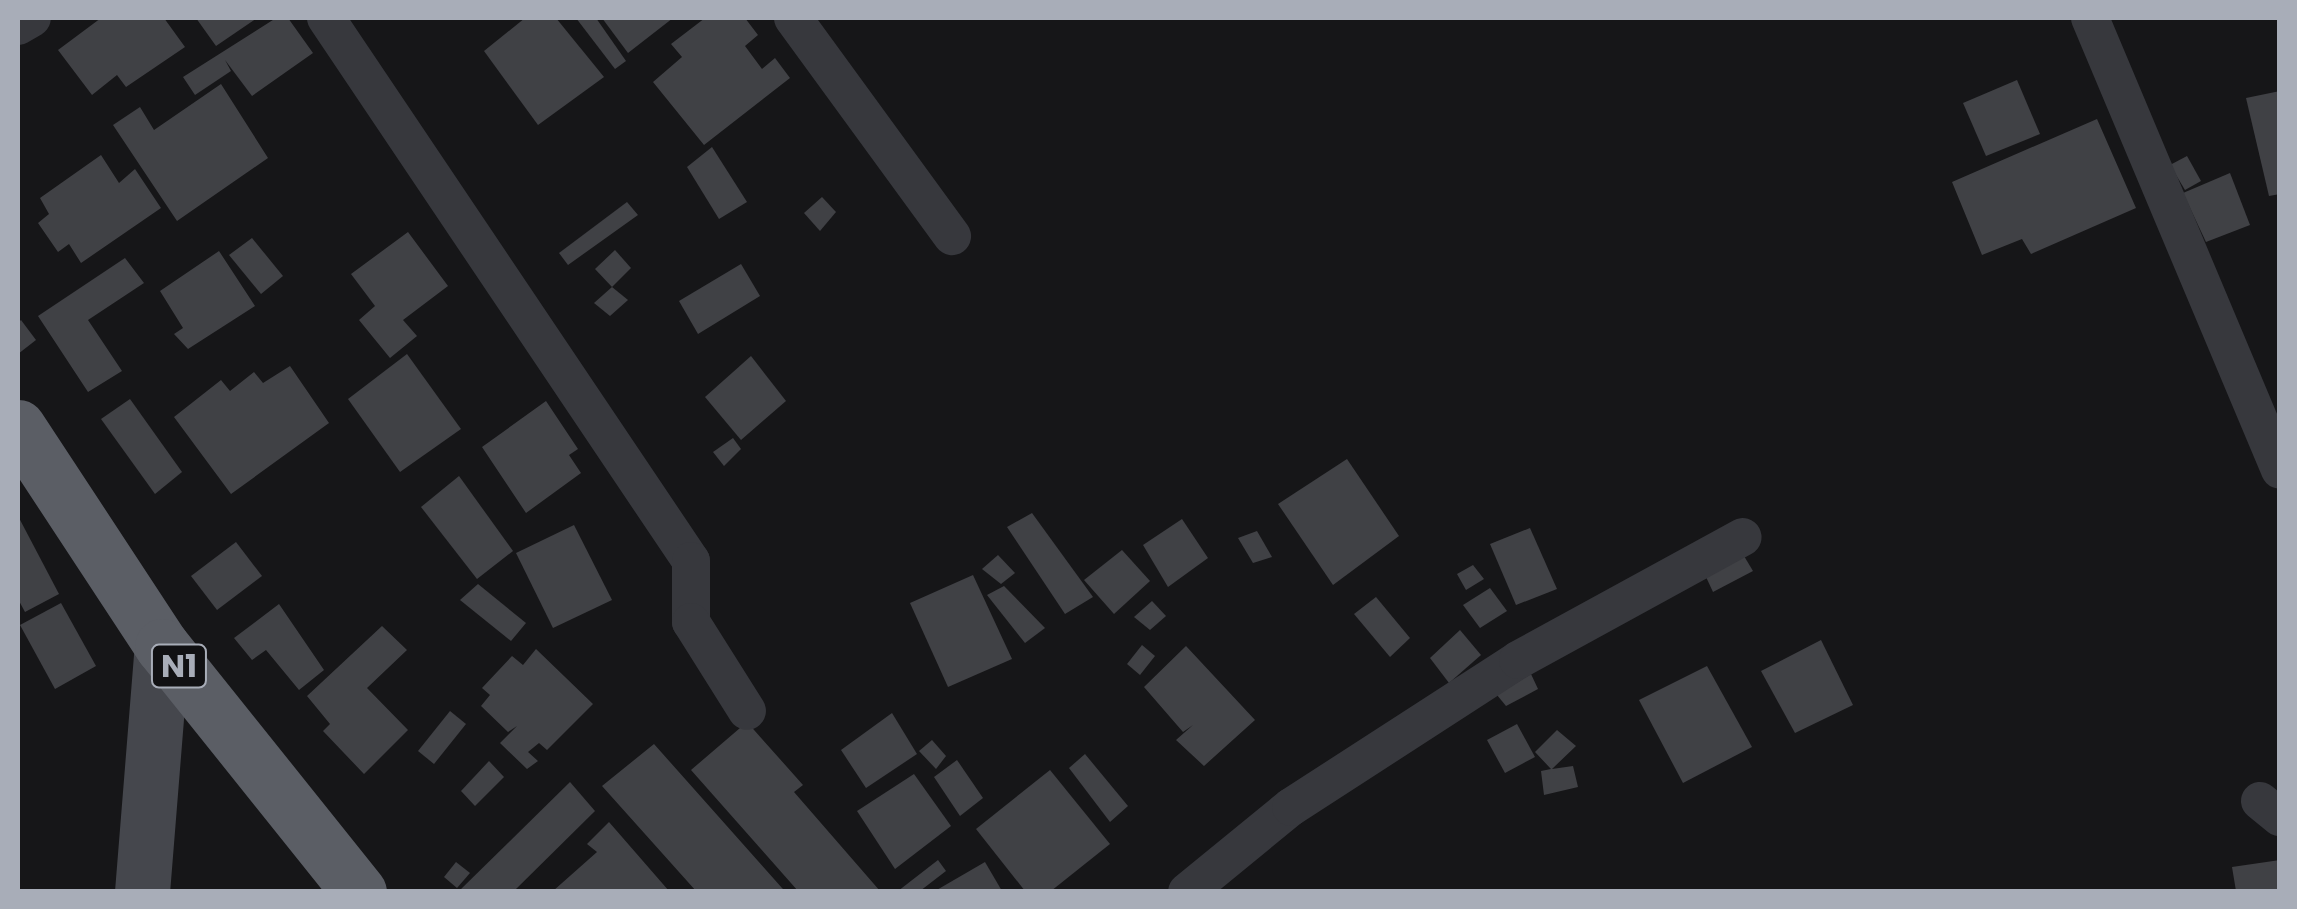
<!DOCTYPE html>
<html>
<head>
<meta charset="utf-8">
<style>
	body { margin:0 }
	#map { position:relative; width:2297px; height:909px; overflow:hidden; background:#161618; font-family:Poppins,sans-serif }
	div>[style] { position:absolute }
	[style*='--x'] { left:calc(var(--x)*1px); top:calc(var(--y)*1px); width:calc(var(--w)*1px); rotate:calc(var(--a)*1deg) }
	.building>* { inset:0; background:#404145 }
	.minor>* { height:38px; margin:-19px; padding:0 19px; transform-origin:19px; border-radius:19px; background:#37383d }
	.secondary>* { height:55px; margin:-27.5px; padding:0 27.5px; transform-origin:27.5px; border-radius:27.5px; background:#45474d }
	.trunk>* { height:55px; margin:-27.5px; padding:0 27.5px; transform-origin:27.5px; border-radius:27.5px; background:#5b5e65 }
	span { translate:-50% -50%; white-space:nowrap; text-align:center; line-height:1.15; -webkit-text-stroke:9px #111113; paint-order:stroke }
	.shield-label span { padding:2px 8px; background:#111113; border:2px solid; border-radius:8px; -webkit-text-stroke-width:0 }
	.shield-label { font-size:32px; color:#a8adb8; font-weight:700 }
	.frame { position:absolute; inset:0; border:20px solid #a8adb8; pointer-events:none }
</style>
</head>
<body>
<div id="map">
	<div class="building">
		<div style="clip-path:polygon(101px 18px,164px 18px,185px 47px,126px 87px,117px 75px,92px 95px,58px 50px)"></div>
		<div style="clip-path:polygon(196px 18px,257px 18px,216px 46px)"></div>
		<div style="clip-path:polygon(276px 18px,288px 18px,313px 53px,252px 96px,225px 60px,231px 71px,195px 95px,183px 77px)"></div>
		<div style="clip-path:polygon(525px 18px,556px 18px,604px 77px,538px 125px,484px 51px)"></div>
		<div style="clip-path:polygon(576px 18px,596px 18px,626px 61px,615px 69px)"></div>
		<div style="clip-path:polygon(602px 18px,673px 18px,628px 53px)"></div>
		<div style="clip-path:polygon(705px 18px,745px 18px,758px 35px,745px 46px,762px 69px,775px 58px,790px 78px,704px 145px,653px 82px,682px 57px,671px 44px)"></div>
		<div style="clip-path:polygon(2017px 80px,2040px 134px,1986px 156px,1963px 103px)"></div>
		<div style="clip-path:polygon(221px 84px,268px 158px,177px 221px,113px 125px,140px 107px,154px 130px)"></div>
		<div style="clip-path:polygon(2280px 91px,2280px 194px,2269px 196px,2246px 98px)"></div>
		<div style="clip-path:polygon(2097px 119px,2136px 208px,2031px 254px,2022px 239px,1982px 255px,1952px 182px)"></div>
		<div style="clip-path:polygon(712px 147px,747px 202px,719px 219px,687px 167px)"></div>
		<div style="clip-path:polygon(101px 155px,119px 183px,135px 169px,161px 208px,81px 263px,69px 244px,58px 252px,38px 223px,49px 214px,40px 198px)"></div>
		<div style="clip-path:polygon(2187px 156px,2201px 181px,2185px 190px,2170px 165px)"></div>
		<div style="clip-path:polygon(2230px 173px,2250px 225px,2206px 242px,2183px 193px)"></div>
		<div style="clip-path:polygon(822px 197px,836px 212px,820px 231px,804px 213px)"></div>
		<div style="clip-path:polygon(627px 202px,638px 215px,568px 265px,559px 253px)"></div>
		<div style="clip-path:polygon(408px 232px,448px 286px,403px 320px,417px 336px,390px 358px,359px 320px,375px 306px,351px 274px)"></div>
		<div style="clip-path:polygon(252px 238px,283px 276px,261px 294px,229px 255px)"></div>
		<div style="clip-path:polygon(615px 250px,631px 268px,612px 287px,595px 269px)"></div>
		<div style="clip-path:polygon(219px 251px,255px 306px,188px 349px,174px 334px,183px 328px,160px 291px)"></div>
		<div style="clip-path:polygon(125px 258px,144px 283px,88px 320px,122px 371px,88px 392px,38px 316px)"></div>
		<div style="clip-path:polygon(741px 264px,760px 296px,698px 334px,679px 301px)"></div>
		<div style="clip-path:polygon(612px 287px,628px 300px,610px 316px,594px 303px)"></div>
		<div style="clip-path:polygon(21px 320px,36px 340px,18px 354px,18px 323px)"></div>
		<div style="clip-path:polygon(407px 354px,461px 429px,400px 472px,348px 399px)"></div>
		<div style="clip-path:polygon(751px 356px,786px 401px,741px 440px,705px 397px)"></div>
		<div style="clip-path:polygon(290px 366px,329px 423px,231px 494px,174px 417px,221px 380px,230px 391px,254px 372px,263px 383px)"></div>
		<div style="clip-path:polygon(130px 399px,182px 472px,155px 494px,101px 419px)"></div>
		<div style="clip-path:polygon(546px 401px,578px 449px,569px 455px,581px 473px,526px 513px,482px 447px)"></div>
		<div style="clip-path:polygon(733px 438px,741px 449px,724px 466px,713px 452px)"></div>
		<div style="clip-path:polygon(1347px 459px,1399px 536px,1333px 585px,1278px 504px)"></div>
		<div style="clip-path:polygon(459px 476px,513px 551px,477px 579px,421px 507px)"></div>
		<div style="clip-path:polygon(1032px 513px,1093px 597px,1065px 614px,1007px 527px)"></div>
		<div style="clip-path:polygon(18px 516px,59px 594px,25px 612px,18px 599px)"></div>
		<div style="clip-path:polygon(1182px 519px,1208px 558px,1168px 587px,1143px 545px)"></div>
		<div style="clip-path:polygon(574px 525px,612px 600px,553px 628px,516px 553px)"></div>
		<div style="clip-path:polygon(1530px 528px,1557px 589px,1516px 605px,1490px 544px)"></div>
		<div style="clip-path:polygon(1257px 531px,1272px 557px,1253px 563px,1238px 538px)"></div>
		<div style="clip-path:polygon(236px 542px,262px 576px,217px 610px,191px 576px)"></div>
		<div style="clip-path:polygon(1738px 546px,1753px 571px,1713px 592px,1700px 564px)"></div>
		<div style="clip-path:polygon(1122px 550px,1150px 581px,1114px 614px,1084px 580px)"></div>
		<div style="clip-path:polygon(998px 555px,1015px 573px,1001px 584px,982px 569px)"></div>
		<div style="clip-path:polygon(1473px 565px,1484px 579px,1466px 590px,1457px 574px)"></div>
		<div style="clip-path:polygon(973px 575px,1012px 659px,948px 687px,910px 603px)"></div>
		<div style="clip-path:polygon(478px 584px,526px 623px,511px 641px,460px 600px)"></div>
		<div style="clip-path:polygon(1004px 586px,1045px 628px,1025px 643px,987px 595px)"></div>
		<div style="clip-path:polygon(1490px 588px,1507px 611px,1480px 628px,1463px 605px)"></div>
		<div style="clip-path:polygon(1376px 597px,1410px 638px,1390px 657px,1354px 614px)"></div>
		<div style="clip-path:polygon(1152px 601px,1166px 616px,1150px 630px,1134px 617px)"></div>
		<div style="clip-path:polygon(61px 603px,96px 666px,55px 689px,20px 625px)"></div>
		<div style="clip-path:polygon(279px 604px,324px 670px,299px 690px,266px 650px,252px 660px,234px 638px)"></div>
		<div style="clip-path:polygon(382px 626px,407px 650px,367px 688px,408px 730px,364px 774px,323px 731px,330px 724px,307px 696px)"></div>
		<div style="clip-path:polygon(1460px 630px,1481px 655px,1449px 683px,1430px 658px)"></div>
		<div style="clip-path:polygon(1821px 640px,1853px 705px,1795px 733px,1761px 671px)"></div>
		<div style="clip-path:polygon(1142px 645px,1155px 656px,1140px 675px,1127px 664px)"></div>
		<div style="clip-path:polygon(1186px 646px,1255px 720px,1204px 766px,1176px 740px,1193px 725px,1183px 732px,1144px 687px)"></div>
		<div style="clip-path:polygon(536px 649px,593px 704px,547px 750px,539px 743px,528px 752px,538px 761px,527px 769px,500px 743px,517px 726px,508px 732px,481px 706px,490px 695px,482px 688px,512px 656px,523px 665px)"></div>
		<div style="clip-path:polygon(1707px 666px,1752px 747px,1683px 783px,1639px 700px)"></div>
		<div style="clip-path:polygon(1531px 674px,1538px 689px,1506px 706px,1497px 695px)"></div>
		<div style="clip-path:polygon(450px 711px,466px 724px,434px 764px,418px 751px)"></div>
		<div style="clip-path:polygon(892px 713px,917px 754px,866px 788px,841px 750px)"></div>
		<div style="clip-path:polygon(747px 722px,803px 785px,794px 792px,880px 891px,798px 891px,691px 770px)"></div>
		<div style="clip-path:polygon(1517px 724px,1535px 757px,1505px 773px,1487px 740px)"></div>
		<div style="clip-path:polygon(1557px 730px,1576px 746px,1552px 769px,1573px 766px,1578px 787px,1544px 795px,1541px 771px,1551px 769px,1535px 752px)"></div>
		<div style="clip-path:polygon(932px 740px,946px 756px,936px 769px,919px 751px)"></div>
		<div style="clip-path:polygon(654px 744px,782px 888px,785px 891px,696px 891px,602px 786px)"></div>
		<div style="clip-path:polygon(1085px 754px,1128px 806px,1110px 822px,1069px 768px)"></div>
		<div style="clip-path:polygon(957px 760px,983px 798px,960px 816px,934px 777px)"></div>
		<div style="clip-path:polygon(489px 761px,504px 777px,475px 806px,461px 791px)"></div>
		<div style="clip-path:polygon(1050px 770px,1110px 844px,1051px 891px,1025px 891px,976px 829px)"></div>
		<div style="clip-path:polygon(914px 774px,951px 826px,895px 869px,857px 811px)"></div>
		<div style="clip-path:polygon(570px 782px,595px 811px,514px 891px,459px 891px)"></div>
		<div style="clip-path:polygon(609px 822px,669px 891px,553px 891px,597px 852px,587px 844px)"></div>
		<div style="clip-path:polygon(938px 860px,946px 871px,920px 891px,898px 891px)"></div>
		<div style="clip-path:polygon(2280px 860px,2280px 891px,2236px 891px,2232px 867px)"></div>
		<div style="clip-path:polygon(456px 862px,470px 873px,457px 888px,444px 877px)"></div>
		<div style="clip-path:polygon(985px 862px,1002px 891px,935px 891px)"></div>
	</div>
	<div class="minor">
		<div style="--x:326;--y:18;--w:654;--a:56.09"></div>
		<div style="--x:691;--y:561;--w:61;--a:90"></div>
		<div style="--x:691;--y:622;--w:105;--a:57.8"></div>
		<div style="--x:793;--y:18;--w:270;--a:53.9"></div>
		<div style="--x:2090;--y:18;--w:490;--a:67.2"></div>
		<div style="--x:18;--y:26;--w:16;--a:-30"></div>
		<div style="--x:2260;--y:801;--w:26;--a:39"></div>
		<div style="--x:1187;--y:892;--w:134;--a:-39.3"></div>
		<div style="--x:1291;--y:807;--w:270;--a:-32.9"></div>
		<div style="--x:1518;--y:660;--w:256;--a:-28.7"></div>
	</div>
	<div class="secondary">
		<div style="--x:142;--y:892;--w:247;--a:-85.4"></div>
	</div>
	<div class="trunk">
		<div style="--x:18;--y:427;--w:262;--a:56.7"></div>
		<div style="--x:162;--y:646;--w:315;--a:51.3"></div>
	</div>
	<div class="shield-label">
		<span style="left:179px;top:666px">N1</span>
	</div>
	<div class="frame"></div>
</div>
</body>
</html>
